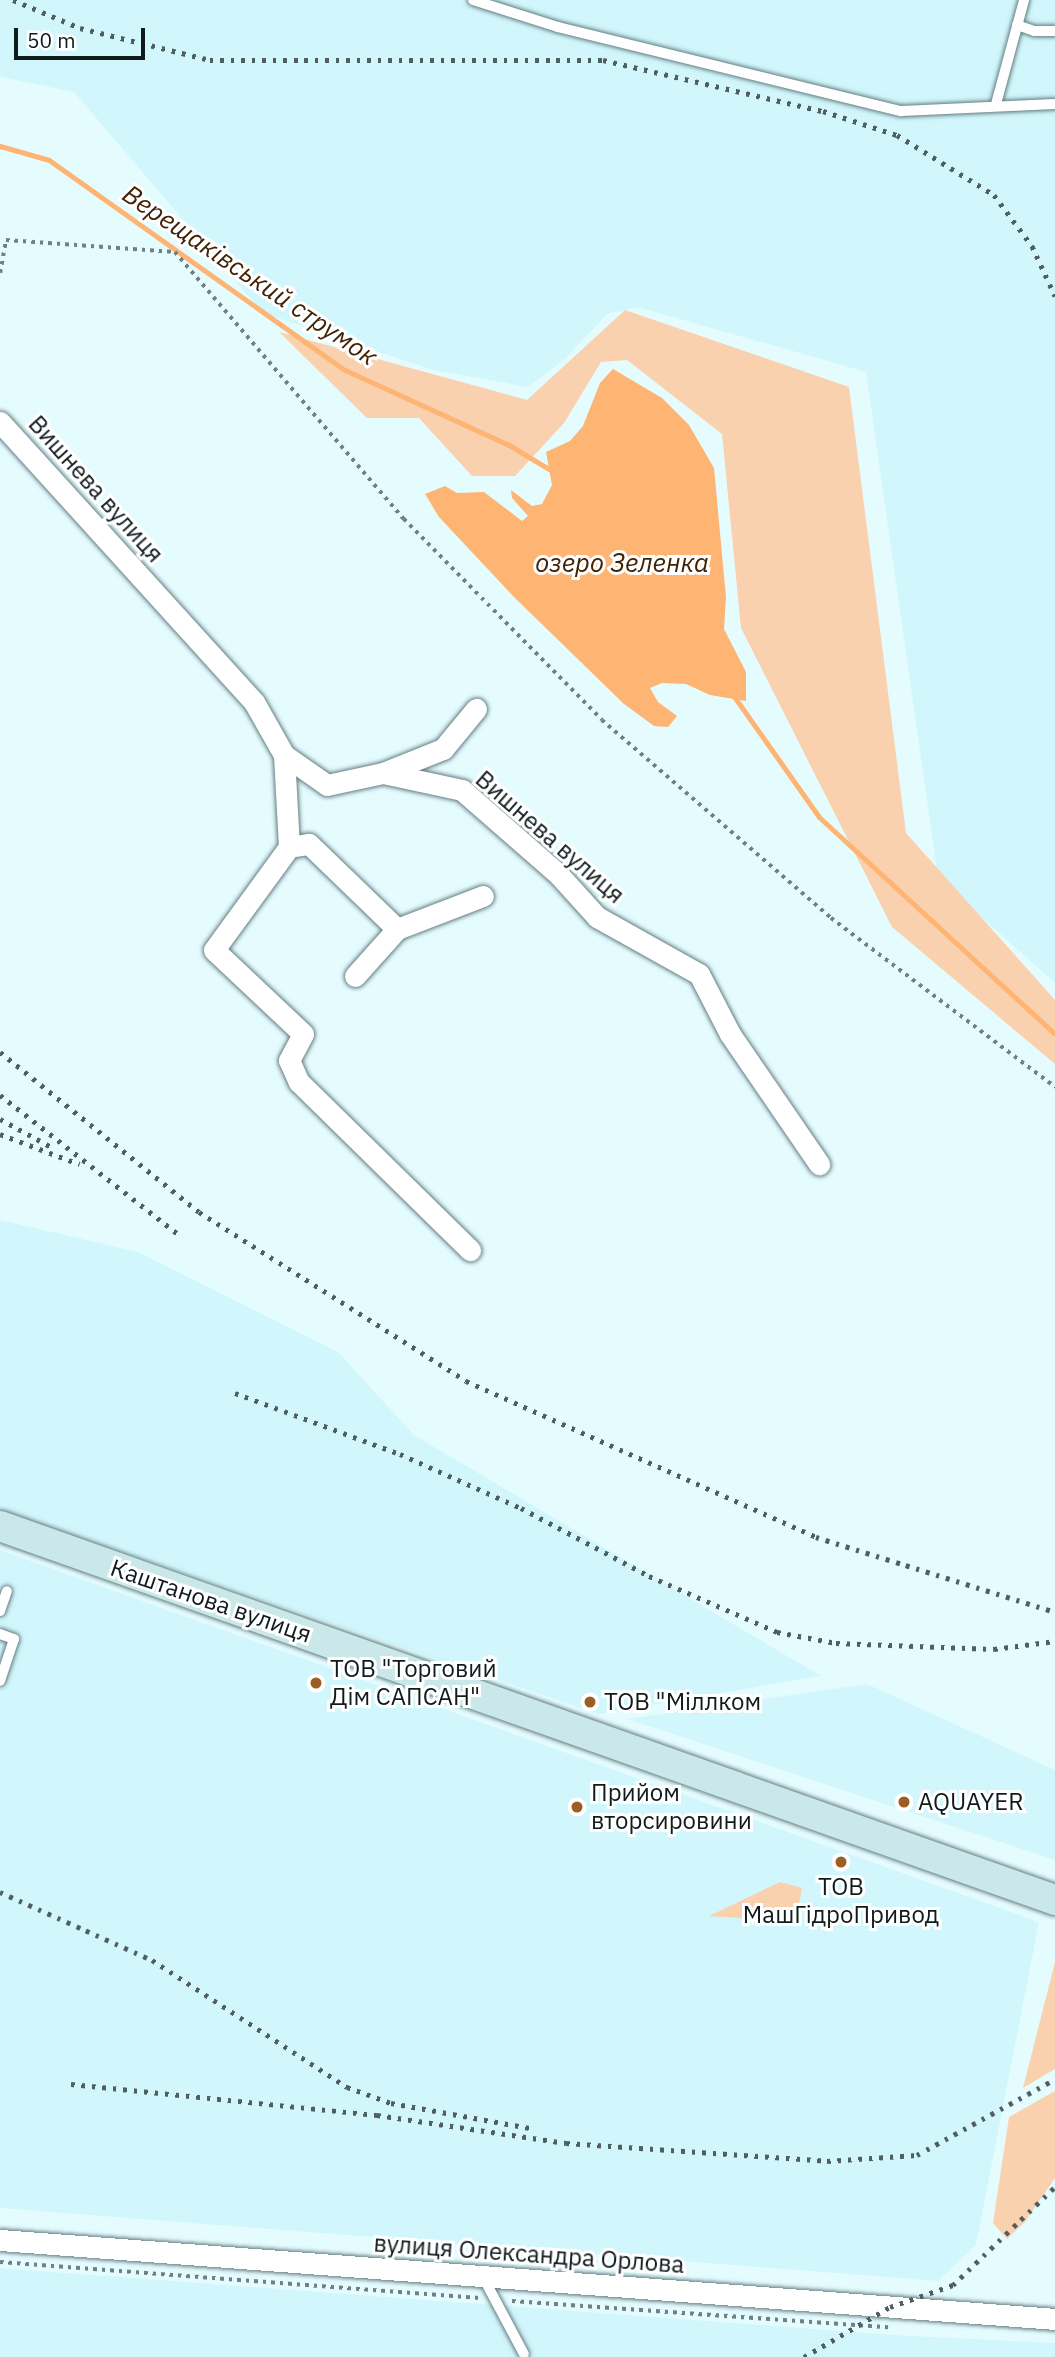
<!DOCTYPE html>
<html>
<head>
<meta charset="utf-8">
<style>
	body { margin:0 }
	#map { position:relative; width:1055px; height:2357px; overflow:hidden; background:#e5fcff; font-family:"IBM Plex Sans",sans-serif }
	div>[style] { position:absolute }
	[style*='--x'] { left:calc(var(--x)*1px); top:calc(var(--y)*1px); width:calc(var(--w)*1px); rotate:calc(var(--a)*1deg) }
	.built>* { inset:0; background:#d1f7fc }
	.green>* { inset:0; background:#fad1af }
	.water>* { inset:0; background:#feb473 }
	.stream>* { height:5px; margin:-2.5px; padding:0 2.5px; transform-origin:2.5px; border-radius:2.5px; background:#feb473 }
	.path>* { height:3.5px; margin-top:-1.75px; transform-origin:0; background:repeating-linear-gradient(90deg,#718183 0 3.5px,transparent 0 8.5px) }
	.roads { filter:drop-shadow(0 0 2px #647e81) drop-shadow(0 0 2px #647e81) }
	.lane>* { height:10px; margin:-5px; padding:0 5px; transform-origin:5px; border-radius:5px; background:#fff }
	.street>* { height:21px; margin:-10.5px; padding:0 10.5px; transform-origin:10.5px; border-radius:10.5px; background:#fff }
	.secondary>* { height:30px; margin:-15px; padding:0 15px; transform-origin:15px; border-radius:15px; background:#cae7ea }
	.rail>* { height:5px; margin-top:-2.5px; transform-origin:0; background:repeating-linear-gradient(90deg,#505e60 0 3.5px,transparent 0 10.5px) }
	.dots>* { width:19px; height:19px; translate:-50% -50%; box-sizing:border-box; border:4px solid #fff; border-radius:50% }
	span { translate:-50% -50%; white-space:nowrap; text-align:center; line-height:1.15; -webkit-text-stroke:6px #fff; paint-order:stroke }
	.street-label { font-size:24px; color:#101b1c }
	.poi-label { font-size:24px; color:#101b1c }
	.left { translate:0 -50%; text-align:left }
	.water-label { font-size:26px; color:#402306; font-style:italic }
	.scale { position:absolute; left:14px; top:28px; width:131px; height:32px; box-sizing:border-box; border:4px solid #101b1c; border-top:0; padding-left:9px; font-size:21px; line-height:24px; white-space:nowrap; color:#101b1c; -webkit-text-stroke:5px #fff; paint-order:stroke }
</style>
</head>
<body>
<div id="map">
	<div class="built">
		<div style="clip-path:polygon(0 0,1055px 0,1055px 983px,938px 878px,866px 372px,638px 307px,607px 314px,566px 358px,528px 387px,433px 370px,263px 313px,74px 92px,0 77px)"></div>
		<div style="clip-path:polygon(0 1220px,138px 1252px,338px 1352px,414px 1435px,821px 1676px,598px 1714px,0 1510px)"></div>
		<div style="clip-path:polygon(0 1550px,1039px 1922px,976px 2245px,938px 2281px,0 2208px)"></div>
		<div style="clip-path:polygon(867px 1684px,1055px 1770px,1055px 1860px,627px 1719px)"></div>
		<div style="clip-path:polygon(0 2268px,894px 2335px,1055px 2343px,1055px 2357px,0 2357px)"></div>
	</div>
	<div class="green">
		<div style="clip-path:polygon(625px 310px,849px 387px,906px 833px,1055px 1000px,1055px 1064px,892px 927px,741px 628px,722px 434px,627px 360px,601px 362px,564px 423px,515px 476px,472px 476px,419px 418px,367px 418px,279px 332px,527px 400px)"></div>
		<div style="clip-path:polygon(780px 1882px,802px 1888px,796px 1922px,709px 1916px)"></div>
		<div style="clip-path:polygon(1055px 1962px,1055px 2069px,1023px 2088px)"></div>
		<div style="clip-path:polygon(1055px 2091px,1055px 2178px,1025px 2222px,1007px 2239px,993px 2223px,1009px 2117px)"></div>
	</div>
	<div class="water">
		<div style="clip-path:polygon(613px 369px,662px 398px,689px 425px,714px 468px,726px 597px,724px 629px,746px 672px,746px 701px,710px 695px,686px 684px,662px 683px,650px 688px,658px 702px,677px 716px,668px 727px,654px 726px,624px 704px,514px 597px,439px 517px,425px 494px,445px 486px,457px 493px,484px 492px,522px 521px,528px 516px,512px 498px,511px 490px,532px 506px,542px 504px,552px 485px,546px 452px,570px 441px,583px 426px,600px 383px)"></div>
	</div>
	<div class="stream">
		<div style="--x:0;--y:146;--w:51;--a:15.9"></div>
		<div style="--x:49;--y:160;--w:363;--a:35.4"></div>
		<div style="--x:345;--y:370;--w:180;--a:24.6"></div>
		<div style="--x:509;--y:445;--w:52;--a:31"></div>
		<div style="--x:733;--y:695;--w:149;--a:54.8"></div>
		<div style="--x:819;--y:817;--w:321;--a:42.6"></div>
	</div>
	<div class="path">
		<div style="--x:0;--y:273;--w:34;--a:-80"></div>
		<div style="--x:6;--y:240;--w:169;--a:4.1"></div>
		<div style="--x:175;--y:252;--w:352;--a:49.4"></div>
		<div style="--x:404;--y:519;--w:282;--a:45.4"></div>
		<div style="--x:602;--y:720;--w:303;--a:40.8"></div>
		<div style="--x:831;--y:918;--w:281;--a:37"></div>
		<div style="--x:0;--y:2262;--w:481;--a:4.3"></div>
		<div style="--x:512;--y:2301;--w:377;--a:4"></div>
	</div>
	<div class="roads">
		<div class="lane">
			<div style="--x:473;--y:0;--w:89;--a:17.6"></div>
			<div style="--x:558;--y:27;--w:353;--a:13.8"></div>
			<div style="--x:901;--y:111;--w:154;--a:-2.6"></div>
			<div style="--x:1017;--y:25;--w:18;--a:19"></div>
			<div style="--x:1034;--y:31;--w:21;--a:0"></div>
			<div style="--x:996;--y:104;--w:108;--a:-74.9"></div>
			<div style="--x:0;--y:1611;--w:21;--a:-71"></div>
			<div style="--x:0;--y:1634;--w:15;--a:20"></div>
			<div style="--x:14;--y:1639;--w:44;--a:108.4"></div>
			<div style="--x:483;--y:2277;--w:87;--a:62"></div>
		</div>
		<div class="street">
			<div style="--x:0;--y:422;--w:378;--a:47.8"></div>
			<div style="--x:254;--y:702;--w:61;--a:60.5"></div>
			<div style="--x:284;--y:755;--w:92;--a:86.9"></div>
			<div style="--x:289;--y:847;--w:127;--a:126.1"></div>
			<div style="--x:214;--y:950;--w:122;--a:43.3"></div>
			<div style="--x:303;--y:1034;--w:30;--a:118"></div>
			<div style="--x:289;--y:1060;--w:24;--a:66"></div>
			<div style="--x:299;--y:1082;--w:240;--a:44.5"></div>
			<div style="--x:284;--y:755;--w:52;--a:34.9"></div>
			<div style="--x:327;--y:785;--w:57;--a:-12.1"></div>
			<div style="--x:383;--y:773;--w:65;--a:-21.8"></div>
			<div style="--x:443;--y:749;--w:52;--a:-50.5"></div>
			<div style="--x:383;--y:773;--w:81;--a:12.1"></div>
			<div style="--x:462;--y:790;--w:129;--a:41.2"></div>
			<div style="--x:559;--y:875;--w:57;--a:47.9"></div>
			<div style="--x:597;--y:917;--w:117;--a:29.2"></div>
			<div style="--x:699;--y:974;--w:68;--a:62.7"></div>
			<div style="--x:730;--y:1034;--w:158;--a:55.6"></div>
			<div style="--x:289;--y:847;--w:20;--a:-9"></div>
			<div style="--x:309;--y:844;--w:122;--a:44"></div>
			<div style="--x:397;--y:929;--w:92;--a:-21"></div>
			<div style="--x:355;--y:976;--w:63;--a:-48.2"></div>
			<div style="--x:0;--y:2240;--w:1058;--a:4.28"></div>
		</div>
		<div class="secondary">
			<div style="--x:0;--y:1526;--w:1119;--a:19.52"></div>
		</div>
	</div>
	<div class="rail">
		<div style="--x:13;--y:0;--w:73;--a:22.7"></div>
		<div style="--x:80;--y:28;--w:134;--a:13.8"></div>
		<div style="--x:210;--y:60;--w:393;--a:0"></div>
		<div style="--x:603;--y:60;--w:226;--a:13.1"></div>
		<div style="--x:823;--y:111;--w:78;--a:18"></div>
		<div style="--x:897;--y:135;--w:114;--a:31.7"></div>
		<div style="--x:994;--y:195;--w:64;--a:53.3"></div>
		<div style="--x:1032;--y:246;--w:55;--a:65.3"></div>
		<div style="--x:0;--y:1052;--w:255;--a:38.8"></div>
		<div style="--x:199;--y:1212;--w:316;--a:32.3"></div>
		<div style="--x:466;--y:1381;--w:383;--a:24"></div>
		<div style="--x:816;--y:1537;--w:250;--a:17.4"></div>
		<div style="--x:0;--y:1095;--w:227;--a:38"></div>
		<div style="--x:0;--y:1119;--w:60;--a:28.7"></div>
		<div style="--x:0;--y:1134;--w:85;--a:20.8"></div>
		<div style="--x:235;--y:1393;--w:176;--a:20.3"></div>
		<div style="--x:400;--y:1454;--w:133;--a:24.1"></div>
		<div style="--x:521;--y:1508;--w:145;--a:28"></div>
		<div style="--x:649;--y:1576;--w:140;--a:23.6"></div>
		<div style="--x:777;--y:1632;--w:60;--a:10.6"></div>
		<div style="--x:836;--y:1643;--w:158;--a:2.2"></div>
		<div style="--x:994;--y:1649;--w:62;--a:-7.5"></div>
		<div style="--x:0;--y:1892;--w:167;--a:24.1"></div>
		<div style="--x:152;--y:1960;--w:233;--a:33.1"></div>
		<div style="--x:347;--y:2087;--w:47;--a:20"></div>
		<div style="--x:391;--y:2103;--w:141;--a:10.2"></div>
		<div style="--x:71;--y:2084;--w:308;--a:5.8"></div>
		<div style="--x:377;--y:2115;--w:191;--a:8.4"></div>
		<div style="--x:566;--y:2143;--w:262;--a:3.9"></div>
		<div style="--x:827;--y:2161;--w:90;--a:-3.8"></div>
		<div style="--x:917;--y:2155;--w:158;--a:-28.8"></div>
		<div style="--x:804;--y:2357;--w:99;--a:-30.2"></div>
		<div style="--x:890;--y:2307;--w:67;--a:-19.2"></div>
		<div style="--x:953;--y:2285;--w:141;--a:-43.9"></div>
	</div>
	<div class="dots">
		<div style="left:316px;top:1683px;background:#9c5f23"></div>
		<div style="left:590px;top:1702px;background:#9c5f23"></div>
		<div style="left:904px;top:1802px;background:#9c5f23"></div>
		<div style="left:577px;top:1807px;background:#9c5f23"></div>
		<div style="left:841px;top:1862px;background:#9c5f23"></div>
	</div>
	<div class="street-label">
		<span style="left:96px;top:489px;rotate:48deg">Вишнева вулиця</span>
		<span style="left:550px;top:837px;rotate:41deg">Вишнева вулиця</span>
		<span style="left:211px;top:1601px;rotate:19deg">Каштанова вулиця</span>
		<span style="left:529px;top:2254px;rotate:4deg">вулиця Олександра Орлова</span>
	</div>
	<div class="poi-label">
		<span class="left" style="left:330px;top:1683px">ТОВ "Торговий<br>Дім САПСАН"</span>
		<span class="left" style="left:604px;top:1702px">ТОВ "Міллком</span>
		<span class="left" style="left:591px;top:1807px">Прийом<br>вторсировини</span>
		<span class="left" style="left:918px;top:1802px">AQUAYER</span>
		<span style="left:841px;top:1901px">ТОВ<br>МашГідроПривод</span>
	</div>
	<div class="water-label">
		<span style="left:250px;top:275px;rotate:34deg">Верещаківський струмок</span>
		<span style="left:622px;top:563px">озеро Зеленка</span>
	</div>
	<div class="scale">50 m</div>
</div>
</body>
</html>
